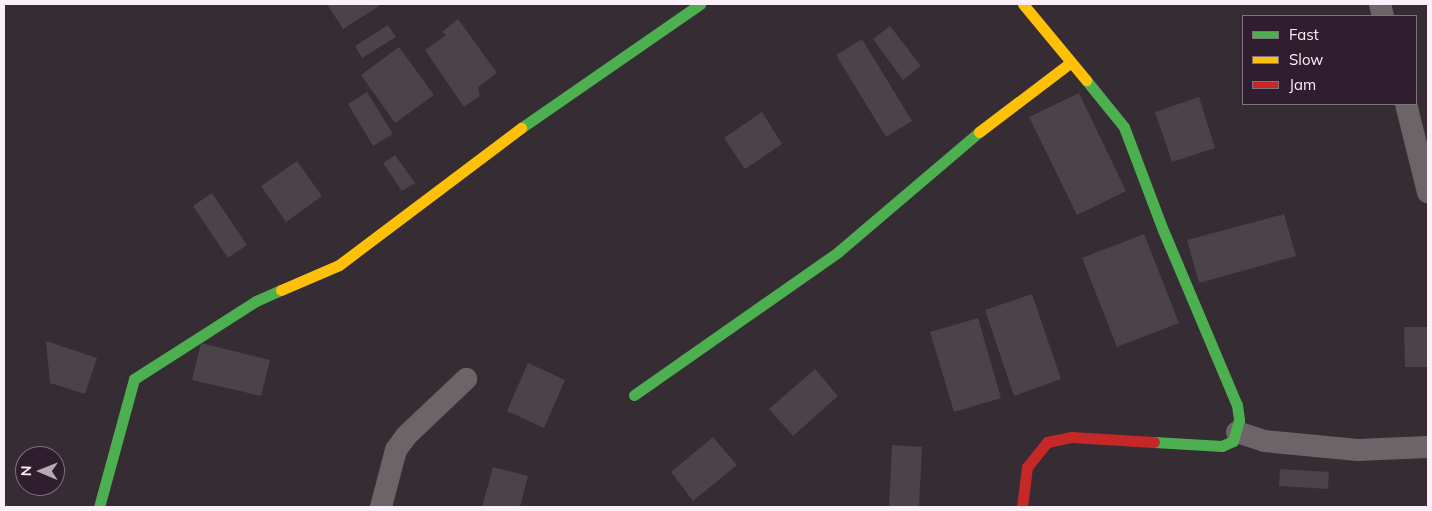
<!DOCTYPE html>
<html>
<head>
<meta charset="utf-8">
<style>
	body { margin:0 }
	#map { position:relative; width:1432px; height:511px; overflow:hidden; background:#352c34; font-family:Mulish,sans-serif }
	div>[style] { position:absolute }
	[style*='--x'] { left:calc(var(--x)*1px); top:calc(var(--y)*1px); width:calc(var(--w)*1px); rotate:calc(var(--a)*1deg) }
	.building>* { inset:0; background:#4a434a }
	.street>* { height:22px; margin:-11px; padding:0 11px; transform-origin:11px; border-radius:11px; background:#6b6567 }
	.fast>* { height:11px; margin:-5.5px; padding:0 5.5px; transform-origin:5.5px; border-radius:5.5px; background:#4caf50 }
	.slow>* { height:11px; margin:-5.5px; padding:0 5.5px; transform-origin:5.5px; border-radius:5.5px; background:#ffc107 }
	.jam>* { height:11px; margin:-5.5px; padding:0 5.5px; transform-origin:5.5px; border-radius:5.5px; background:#c62828 }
	span { translate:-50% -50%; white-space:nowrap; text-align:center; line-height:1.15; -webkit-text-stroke:4.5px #2f1e2e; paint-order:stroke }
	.frame { position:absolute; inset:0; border:5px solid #fbeffa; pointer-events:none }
	.legend { position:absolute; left:1242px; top:15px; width:175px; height:90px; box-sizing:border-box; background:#2f1e2e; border:1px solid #817280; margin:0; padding:6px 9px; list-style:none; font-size:15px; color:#fbeffa }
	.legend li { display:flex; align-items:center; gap:10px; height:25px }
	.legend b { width:25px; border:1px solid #817280 }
	.north { position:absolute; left:15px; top:446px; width:50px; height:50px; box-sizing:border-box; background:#2f1e2e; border:1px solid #817280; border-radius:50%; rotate:271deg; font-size:14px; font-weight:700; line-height:20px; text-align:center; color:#fbeffa }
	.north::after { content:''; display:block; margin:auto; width:18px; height:22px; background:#b6abb5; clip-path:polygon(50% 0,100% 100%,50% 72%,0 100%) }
</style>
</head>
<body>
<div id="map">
	<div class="building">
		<div style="clip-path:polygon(327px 4px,378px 4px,379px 6px,343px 29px)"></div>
		<div style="clip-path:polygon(458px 19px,497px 73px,478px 87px,480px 96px,464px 107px,425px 50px,446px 35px,442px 32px)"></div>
		<div style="clip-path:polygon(388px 25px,396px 37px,362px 58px,355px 46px)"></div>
		<div style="clip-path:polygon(890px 26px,921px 66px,903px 80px,873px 39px)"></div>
		<div style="clip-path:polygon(862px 39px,912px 121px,886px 137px,836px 55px)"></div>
		<div style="clip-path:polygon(399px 47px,434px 95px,395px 123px,361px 75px)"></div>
		<div style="clip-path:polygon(367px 92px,393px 134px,373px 146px,348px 104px)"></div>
		<div style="clip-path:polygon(1079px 93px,1126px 191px,1077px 215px,1029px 117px)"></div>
		<div style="clip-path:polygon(1199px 97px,1215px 148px,1172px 162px,1155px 112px)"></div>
		<div style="clip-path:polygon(762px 112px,782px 144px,745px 169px,724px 138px)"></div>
		<div style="clip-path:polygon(395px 155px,415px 183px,402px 191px,383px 163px)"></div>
		<div style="clip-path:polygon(297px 161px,322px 196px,286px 222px,261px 186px)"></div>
		<div style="clip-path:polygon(212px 193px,247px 245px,228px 258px,193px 206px)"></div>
		<div style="clip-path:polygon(1284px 214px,1296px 256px,1199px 283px,1187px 240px)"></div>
		<div style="clip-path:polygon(1144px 234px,1179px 323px,1117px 347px,1082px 258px)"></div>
		<div style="clip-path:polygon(1032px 294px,1061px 379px,1014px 396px,985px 310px)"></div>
		<div style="clip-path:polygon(978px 318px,1001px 398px,954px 412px,930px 332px)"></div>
		<div style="clip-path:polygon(1404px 327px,1428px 327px,1428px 367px,1405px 367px)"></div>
		<div style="clip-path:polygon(46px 341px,97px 358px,85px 394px,50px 383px)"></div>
		<div style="clip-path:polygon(201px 343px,270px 360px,261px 396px,192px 380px)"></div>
		<div style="clip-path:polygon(528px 363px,565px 380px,544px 428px,507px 411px)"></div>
		<div style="clip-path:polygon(815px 369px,838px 396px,793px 436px,769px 409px)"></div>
		<div style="clip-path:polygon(713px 437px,737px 465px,693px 501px,671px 472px)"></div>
		<div style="clip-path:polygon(892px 445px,922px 447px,919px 507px,889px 507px)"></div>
		<div style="clip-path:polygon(493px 467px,528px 476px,520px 507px,482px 507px)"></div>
		<div style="clip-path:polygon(1280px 469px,1329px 472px,1328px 489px,1279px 486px)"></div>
	</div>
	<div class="street">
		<div style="--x:1380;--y:4;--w:12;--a:76"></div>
		<div style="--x:1406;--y:104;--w:91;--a:76"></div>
		<div style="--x:1237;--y:432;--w:28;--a:18"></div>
		<div style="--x:1264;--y:441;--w:94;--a:5.5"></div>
		<div style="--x:1358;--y:450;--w:70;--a:-2.5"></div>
		<div style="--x:381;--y:507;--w:59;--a:-75.3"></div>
		<div style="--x:396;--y:450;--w:17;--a:-54"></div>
		<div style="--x:406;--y:436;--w:83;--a:-43.5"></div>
	</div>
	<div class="fast">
		<div style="--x:1086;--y:80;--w:60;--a:51"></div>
		<div style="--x:1124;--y:127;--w:110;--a:69.3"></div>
		<div style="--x:1163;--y:230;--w:190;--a:67.1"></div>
		<div style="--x:1237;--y:405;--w:15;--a:82"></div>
		<div style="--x:1239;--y:420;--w:22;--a:106"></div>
		<div style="--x:1233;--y:441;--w:12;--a:156"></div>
		<div style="--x:1222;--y:446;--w:68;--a:-176.6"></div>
		<div style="--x:521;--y:128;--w:218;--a:-34.7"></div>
		<div style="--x:634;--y:395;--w:249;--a:-35"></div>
		<div style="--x:838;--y:252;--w:185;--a:-40.4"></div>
		<div style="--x:99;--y:507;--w:133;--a:-74.7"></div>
		<div style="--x:134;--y:379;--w:145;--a:-32.6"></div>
		<div style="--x:256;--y:301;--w:27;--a:-24"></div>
	</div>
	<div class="slow">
		<div style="--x:1023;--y:4;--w:99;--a:50.3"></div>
		<div style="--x:979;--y:132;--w:114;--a:-37.2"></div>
		<div style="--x:281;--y:290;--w:63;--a:-23.3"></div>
		<div style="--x:339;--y:265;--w:228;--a:-37"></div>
	</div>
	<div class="jam">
		<div style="--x:1022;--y:507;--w:40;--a:-82.9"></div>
		<div style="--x:1027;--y:467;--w:32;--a:-51"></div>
		<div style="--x:1047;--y:442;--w:25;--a:-12"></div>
		<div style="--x:1071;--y:437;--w:83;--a:3.4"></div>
	</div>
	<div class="frame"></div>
	<ul class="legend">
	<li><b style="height:6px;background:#4caf50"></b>Fast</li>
	<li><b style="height:6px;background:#ffc107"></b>Slow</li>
	<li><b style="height:6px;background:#c62828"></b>Jam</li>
	</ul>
	<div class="north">N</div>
</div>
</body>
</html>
